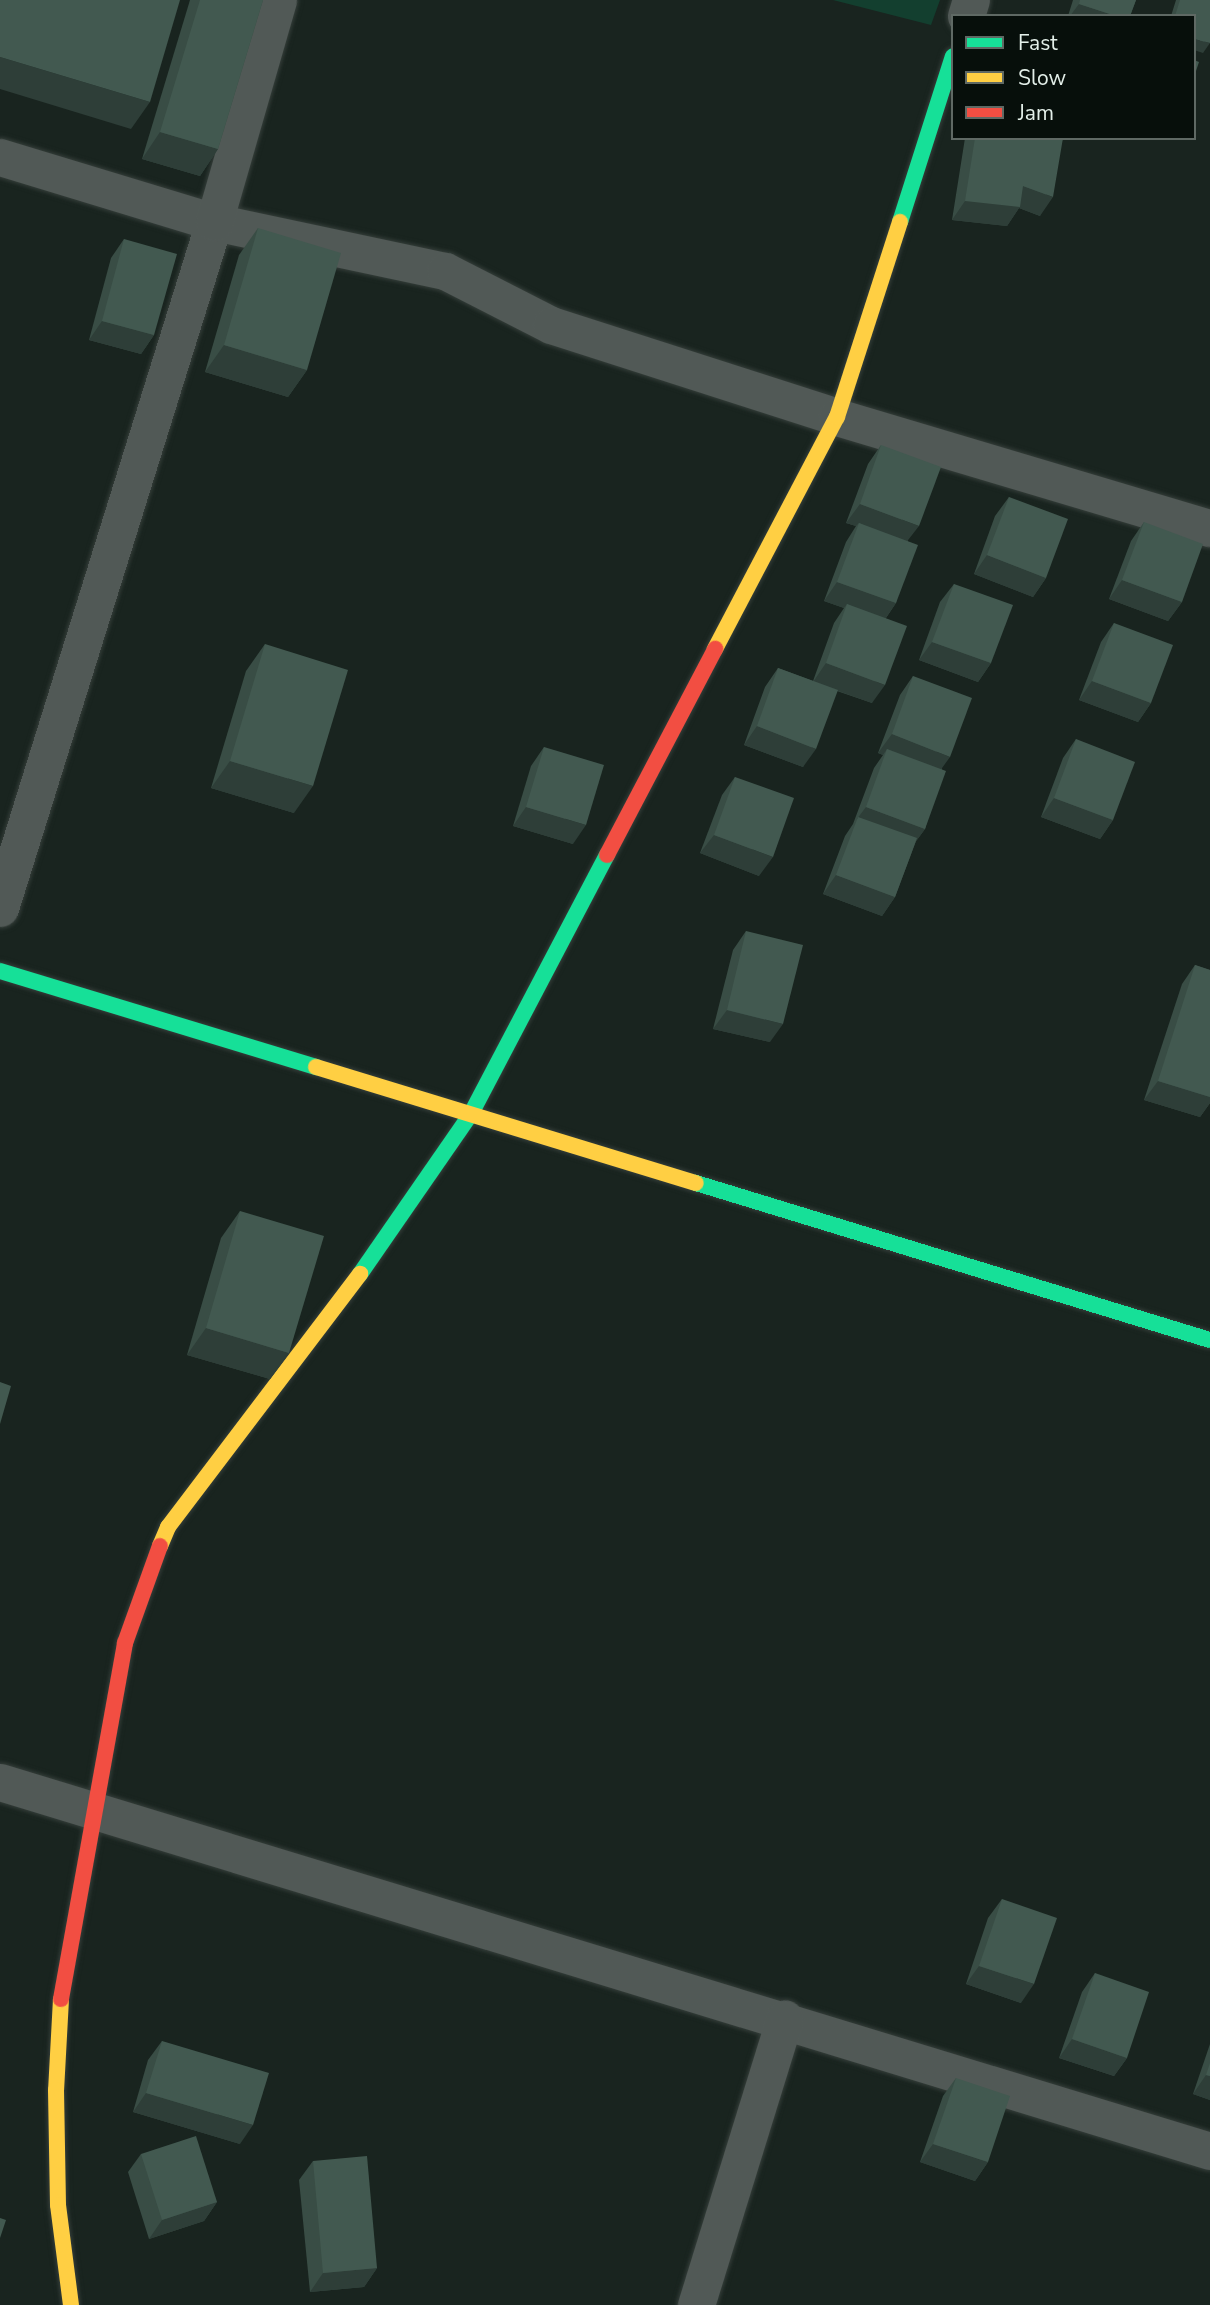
<!DOCTYPE html>
<html>
<head>
<meta charset="utf-8">
<style>
	body { margin:0 }
	#map { position:relative; width:1210px; height:2305px; overflow:hidden; background:#19241f; font-family:"Nunito Sans",sans-serif }
	div>[style] { position:absolute }
	[style*='--x'] { left:calc(var(--x)*1px); top:calc(var(--y)*1px); width:calc(var(--w)*1px); rotate:calc(var(--a)*1deg) }
	.green>* { inset:0; background:#133f2f }
	.roads { filter:drop-shadow(0 0 2px #353e3a) drop-shadow(0 0 2px #353e3a) }
	.street>* { height:37px; margin:-18.5px; padding:0 18.5px; transform-origin:18.5px; border-radius:18.5px; background:#515956 }
	.fast>* { height:16px; margin:-8px; padding:0 8px; transform-origin:8px; border-radius:8px; background:#16e098 }
	.slow>* { height:16px; margin:-8px; padding:0 8px; transform-origin:8px; border-radius:8px; background:#ffcf43 }
	.jam>* { height:16px; margin:-8px; padding:0 8px; transform-origin:8px; border-radius:8px; background:#f24e42 }
	.wall>* { inset:0; background:#394d45 }
	.shaded-wall>* { inset:0; background:#2e3e38 }
	.building>* { inset:0; background:#425950 }
	span { translate:-50% -50%; white-space:nowrap; text-align:center; line-height:1.15; -webkit-text-stroke:7px #070f0b; paint-order:stroke }
	.legend { position:absolute; left:951px; top:14px; width:245px; height:126px; box-sizing:border-box; background:#070f0b; border:2px solid #5f6964; margin:0; padding:9px 12px; list-style:none; font-size:21px; color:#e3efe9 }
	.legend li { display:flex; align-items:center; gap:14px; height:35px }
	.legend b { width:35px; border:2px solid #5f6964 }
</style>
</head>
<body>
<div id="map">
	<div class="green">
		<div style="clip-path:polygon(833px 0,940px 0,931px 25px)"></div>
	</div>
	<div class="roads">
		<div class="street">
			<div style="--x:966;--y:16;--w:17;--a:-73"></div>
			<div style="--x:0;--y:157;--w:224;--a:16.9"></div>
			<div style="--x:214;--y:222;--w:236;--a:12"></div>
			<div style="--x:445;--y:271;--w:119;--a:27"></div>
			<div style="--x:551;--y:325;--w:300;--a:17.8"></div>
			<div style="--x:837;--y:417;--w:389;--a:16.6"></div>
			<div style="--x:0;--y:908;--w:719;--a:-72.67"></div>
			<div style="--x:214;--y:222;--w:231;--a:-73.9"></div>
			<div style="--x:0;--y:1782;--w:1265;--a:16.96"></div>
			<div style="--x:696;--y:2305;--w:300;--a:-72.8"></div>
		</div>
		<div class="fast">
			<div style="--x:900;--y:222;--w:174;--a:-72.3"></div>
			<div style="--x:0;--y:971;--w:330;--a:16.9"></div>
			<div style="--x:696;--y:1183;--w:537;--a:16.99"></div>
			<div style="--x:360;--y:1274;--w:197;--a:-55.3"></div>
			<div style="--x:472;--y:1112;--w:290;--a:-62.3"></div>
		</div>
		<div class="slow">
			<div style="--x:715;--y:649;--w:262;--a:-62.3"></div>
			<div style="--x:837;--y:417;--w:205;--a:-72.1"></div>
			<div style="--x:316;--y:1067;--w:397;--a:17"></div>
			<div style="--x:160;--y:1546;--w:21;--a:-67"></div>
			<div style="--x:168;--y:1527;--w:318;--a:-52.8"></div>
			<div style="--x:61;--y:1999;--w:91;--a:93.1"></div>
			<div style="--x:56;--y:2090;--w:115;--a:89"></div>
			<div style="--x:58;--y:2205;--w:101;--a:82.6"></div>
		</div>
		<div class="jam">
			<div style="--x:607;--y:855;--w:233;--a:-62.3"></div>
			<div style="--x:61;--y:1999;--w:362;--a:-79.8"></div>
			<div style="--x:125;--y:1643;--w:103;--a:-70.2"></div>
		</div>
	</div>
	<div class="wall">
		<div style="clip-path:polygon(190px 0,263px 0,218px 149px,200px 176px,142px 159px)"></div>
		<div style="clip-path:polygon(1073px 0,1136px 0,1130px 16px,1068px 16px)"></div>
		<div style="clip-path:polygon(1176px 0,1210px 0,1203px 53px,1194px 16px,1171px 16px)"></div>
		<div style="clip-path:polygon(965px 138px,1063px 138px,1040px 216px,1019px 208px,1007px 226px,952px 220px)"></div>
		<div style="clip-path:polygon(258px 228px,307px 370px,288px 397px,205px 372px,239px 255px)"></div>
		<div style="clip-path:polygon(124px 239px,154px 335px,141px 354px,89px 340px,111px 258px)"></div>
		<div style="clip-path:polygon(881px 445px,908px 541px,896px 603px,886px 618px,872px 703px,837px 691px,803px 767px,744px 745px,765px 687px,778px 668px,813px 681px,834px 623px,844px 608px,824px 601px,846px 542px,856px 526px,846px 523px,868px 464px)"></div>
		<div style="clip-path:polygon(1009px 497px,1046px 578px,1033px 597px,974px 574px,995px 516px)"></div>
		<div style="clip-path:polygon(1144px 522px,1182px 602px,1168px 621px,1109px 599px,1131px 541px)"></div>
		<div style="clip-path:polygon(954px 584px,991px 663px,978px 682px,919px 660px,940px 602px)"></div>
		<div style="clip-path:polygon(1114px 623px,1151px 703px,1138px 722px,1079px 700px,1101px 642px)"></div>
		<div style="clip-path:polygon(265px 644px,294px 813px,211px 788px,246px 671px)"></div>
		<div style="clip-path:polygon(913px 676px,942px 769px,925px 829px,916px 841px,895px 897px,882px 916px,823px 894px,845px 836px,853px 824px,874px 768px,883px 755px,878px 753px,900px 695px)"></div>
		<div style="clip-path:polygon(1076px 739px,1113px 820px,1100px 839px,1041px 817px,1063px 758px)"></div>
		<div style="clip-path:polygon(544px 747px,573px 844px,513px 826px,531px 766px)"></div>
		<div style="clip-path:polygon(735px 777px,759px 876px,700px 853px,722px 795px)"></div>
		<div style="clip-path:polygon(746px 931px,770px 1042px,713px 1029px,733px 950px)"></div>
		<div style="clip-path:polygon(1195px 965px,1210px 970px,1210px 1103px,1200px 1117px,1144px 1100px,1182px 984px)"></div>
		<div style="clip-path:polygon(240px 1211px,289px 1353px,270px 1379px,187px 1355px,221px 1238px)"></div>
		<div style="clip-path:polygon(1002px 1899px,1021px 2003px,966px 1984px,988px 1918px)"></div>
		<div style="clip-path:polygon(1095px 1973px,1127px 2058px,1114px 2076px,1059px 2058px,1082px 1992px)"></div>
		<div style="clip-path:polygon(162px 2041px,240px 2144px,133px 2112px,148px 2060px)"></div>
		<div style="clip-path:polygon(1210px 2044px,1210px 2100px,1193px 2094px)"></div>
		<div style="clip-path:polygon(956px 2078px,988px 2162px,975px 2181px,920px 2162px,943px 2096px)"></div>
		<div style="clip-path:polygon(141px 2154px,217px 2202px,204px 2221px,149px 2239px,128px 2172px)"></div>
		<div style="clip-path:polygon(313px 2161px,377px 2268px,364px 2287px,310px 2292px,299px 2180px)"></div>
	</div>
	<div class="shaded-wall">
		<div style="clip-path:polygon(1079px 4px,1116px 16px,1070px 16px)"></div>
		<div style="clip-path:polygon(1194px 39px,1210px 43px,1203px 53px,1194px 50px)"></div>
		<div style="clip-path:polygon(0 57px,150px 102px,131px 129px,0 89px)"></div>
		<div style="clip-path:polygon(160px 132px,218px 149px,200px 176px,142px 159px)"></div>
		<div style="clip-path:polygon(1023px 186px,1053px 197px,1040px 216px,1019px 208px,1007px 226px,952px 220px,965px 201px)"></div>
		<div style="clip-path:polygon(102px 321px,154px 335px,141px 354px,89px 340px)"></div>
		<div style="clip-path:polygon(224px 345px,307px 370px,288px 397px,205px 372px)"></div>
		<div style="clip-path:polygon(860px 504px,919px 526px,905px 544px,859px 523px,856px 526px,846px 523px)"></div>
		<div style="clip-path:polygon(987px 555px,1046px 578px,1033px 597px,974px 574px)"></div>
		<div style="clip-path:polygon(1122px 580px,1182px 602px,1168px 621px,1109px 599px)"></div>
		<div style="clip-path:polygon(837px 582px,896px 603px,883px 622px,847px 604px,844px 608px,824px 601px)"></div>
		<div style="clip-path:polygon(932px 642px,991px 663px,978px 682px,919px 660px)"></div>
		<div style="clip-path:polygon(826px 663px,885px 685px,872px 703px,813px 682px)"></div>
		<div style="clip-path:polygon(1092px 681px,1151px 703px,1138px 722px,1079px 700px)"></div>
		<div style="clip-path:polygon(757px 726px,816px 749px,803px 767px,744px 745px)"></div>
		<div style="clip-path:polygon(892px 734px,950px 757px,937px 775px,887px 749px,883px 755px,878px 753px)"></div>
		<div style="clip-path:polygon(230px 761px,313px 786px,294px 813px,211px 788px)"></div>
		<div style="clip-path:polygon(1054px 798px,1113px 820px,1100px 839px,1041px 817px)"></div>
		<div style="clip-path:polygon(526px 807px,586px 825px,573px 844px,513px 826px)"></div>
		<div style="clip-path:polygon(866px 807px,925px 829px,912px 847px,857px 819px)"></div>
		<div style="clip-path:polygon(714px 835px,773px 857px,759px 876px,700px 853px)"></div>
		<div style="clip-path:polygon(836px 875px,895px 897px,882px 916px,823px 894px)"></div>
		<div style="clip-path:polygon(727px 1010px,783px 1024px,770px 1042px,713px 1029px)"></div>
		<div style="clip-path:polygon(1158px 1081px,1210px 1097px,1210px 1103px,1200px 1117px,1144px 1100px)"></div>
		<div style="clip-path:polygon(206px 1328px,289px 1353px,270px 1379px,187px 1355px)"></div>
		<div style="clip-path:polygon(979px 1966px,1034px 1984px,1021px 2003px,966px 1984px)"></div>
		<div style="clip-path:polygon(1072px 2039px,1127px 2058px,1114px 2076px,1059px 2058px)"></div>
		<div style="clip-path:polygon(1206px 2075px,1210px 2076px,1210px 2100px,1193px 2094px)"></div>
		<div style="clip-path:polygon(146px 2093px,253px 2125px,240px 2144px,133px 2112px)"></div>
		<div style="clip-path:polygon(933px 2144px,988px 2162px,975px 2181px,920px 2162px)"></div>
		<div style="clip-path:polygon(217px 2202px,204px 2221px,149px 2239px,162px 2220px)"></div>
		<div style="clip-path:polygon(377px 2268px,364px 2287px,310px 2292px,323px 2273px)"></div>
	</div>
	<div class="building">
		<div style="clip-path:polygon(0 0,180px 0,150px 102px,0 57px)"></div>
		<div style="clip-path:polygon(200px 0,263px 0,218px 149px,160px 132px)"></div>
		<div style="clip-path:polygon(1080px 0,1136px 0,1130px 16px,1116px 16px,1079px 4px)"></div>
		<div style="clip-path:polygon(1180px 0,1210px 0,1210px 43px,1194px 39px,1194px 16px,1175px 16px)"></div>
		<div style="clip-path:polygon(1194px 60px,1199px 62px,1194px 77px)"></div>
		<div style="clip-path:polygon(975px 138px,1063px 138px,1053px 197px,1023px 186px,1020px 207px,965px 201px)"></div>
		<div style="clip-path:polygon(258px 228px,341px 253px,307px 370px,224px 345px)"></div>
		<div style="clip-path:polygon(124px 239px,177px 254px,154px 335px,102px 321px)"></div>
		<div style="clip-path:polygon(881px 445px,941px 467px,919px 526px,860px 504px)"></div>
		<div style="clip-path:polygon(1009px 497px,1068px 519px,1046px 578px,987px 555px)"></div>
		<div style="clip-path:polygon(1144px 522px,1203px 544px,1182px 602px,1122px 580px)"></div>
		<div style="clip-path:polygon(859px 523px,918px 545px,896px 603px,837px 582px)"></div>
		<div style="clip-path:polygon(954px 584px,1013px 605px,991px 663px,932px 642px)"></div>
		<div style="clip-path:polygon(847px 604px,907px 626px,885px 685px,826px 663px)"></div>
		<div style="clip-path:polygon(1114px 623px,1173px 645px,1151px 703px,1092px 681px)"></div>
		<div style="clip-path:polygon(265px 644px,348px 670px,313px 786px,230px 761px)"></div>
		<div style="clip-path:polygon(778px 668px,838px 690px,816px 749px,757px 726px)"></div>
		<div style="clip-path:polygon(913px 676px,972px 698px,950px 757px,892px 734px)"></div>
		<div style="clip-path:polygon(1076px 739px,1135px 762px,1113px 820px,1054px 798px)"></div>
		<div style="clip-path:polygon(544px 747px,604px 765px,586px 825px,526px 807px)"></div>
		<div style="clip-path:polygon(887px 749px,946px 771px,925px 829px,866px 807px)"></div>
		<div style="clip-path:polygon(735px 777px,794px 798px,773px 857px,714px 835px)"></div>
		<div style="clip-path:polygon(858px 817px,917px 838px,895px 897px,836px 875px)"></div>
		<div style="clip-path:polygon(746px 931px,803px 945px,783px 1024px,727px 1010px)"></div>
		<div style="clip-path:polygon(1195px 965px,1210px 970px,1210px 1097px,1158px 1081px)"></div>
		<div style="clip-path:polygon(240px 1211px,324px 1236px,289px 1353px,206px 1328px)"></div>
		<div style="clip-path:polygon(0 1382px,11px 1386px,0 1424px)"></div>
		<div style="clip-path:polygon(1002px 1899px,1057px 1918px,1034px 1984px,979px 1966px)"></div>
		<div style="clip-path:polygon(1095px 1973px,1149px 1992px,1127px 2058px,1072px 2039px)"></div>
		<div style="clip-path:polygon(162px 2041px,269px 2073px,253px 2125px,146px 2093px)"></div>
		<div style="clip-path:polygon(1210px 2063px,1210px 2076px,1206px 2075px)"></div>
		<div style="clip-path:polygon(956px 2078px,1010px 2096px,988px 2162px,933px 2144px)"></div>
		<div style="clip-path:polygon(196px 2136px,217px 2202px,162px 2220px,141px 2154px)"></div>
		<div style="clip-path:polygon(367px 2156px,377px 2268px,323px 2273px,313px 2161px)"></div>
		<div style="clip-path:polygon(0 2218px,6px 2220px,0 2238px)"></div>
	</div>
	<ul class="legend">
	<li><b style="height:9px;background:#16e098"></b>Fast</li>
	<li><b style="height:9px;background:#ffcf43"></b>Slow</li>
	<li><b style="height:9px;background:#f24e42"></b>Jam</li>
	</ul>
</div>
</body>
</html>
